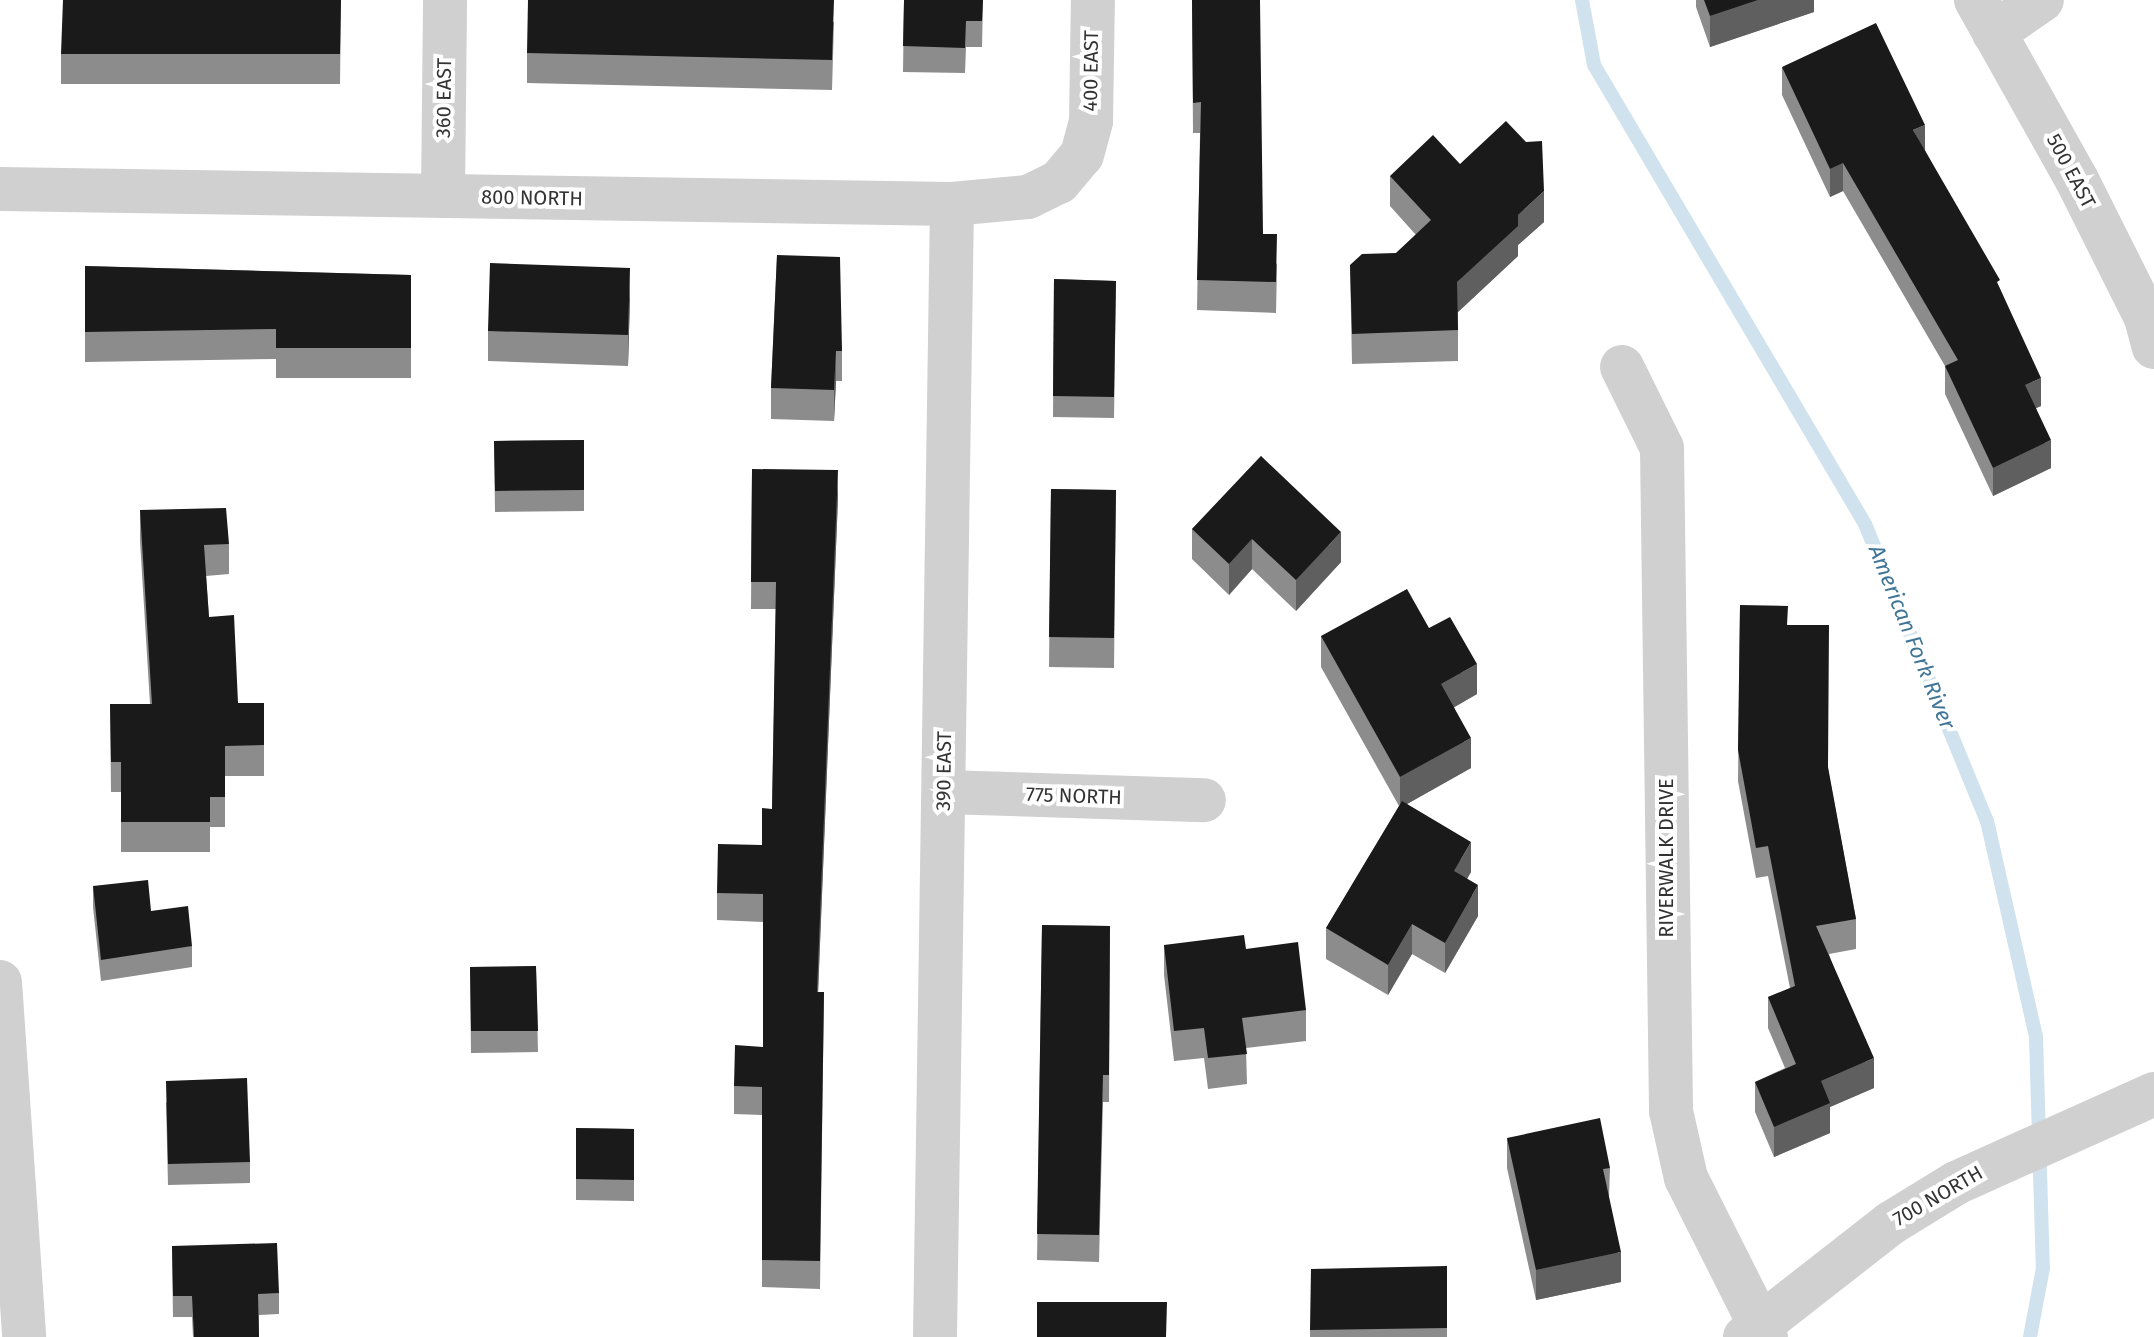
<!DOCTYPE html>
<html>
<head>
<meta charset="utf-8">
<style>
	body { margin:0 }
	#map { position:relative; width:2154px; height:1337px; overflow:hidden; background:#fff; font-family:"Fira Sans",sans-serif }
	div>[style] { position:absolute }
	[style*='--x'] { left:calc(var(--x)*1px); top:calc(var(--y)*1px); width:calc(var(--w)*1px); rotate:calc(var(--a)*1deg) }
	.stream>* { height:14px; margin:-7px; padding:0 7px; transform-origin:7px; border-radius:7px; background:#cfe2ee }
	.minor>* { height:44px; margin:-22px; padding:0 22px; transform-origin:22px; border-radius:22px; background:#d0d0d0 }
	.wall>* { inset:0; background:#8c8c8c }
	.shaded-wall>* { inset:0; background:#5f5f5f }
	.building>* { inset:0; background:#1a1a1a }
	span { translate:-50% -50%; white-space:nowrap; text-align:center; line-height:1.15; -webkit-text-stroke:8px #fff; paint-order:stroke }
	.street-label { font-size:20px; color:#333 }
	.water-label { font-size:22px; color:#3f7597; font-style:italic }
</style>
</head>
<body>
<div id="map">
	<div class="stream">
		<div style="--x:1582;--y:0;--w:66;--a:79.5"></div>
		<div style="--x:1594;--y:65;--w:533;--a:59.44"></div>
		<div style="--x:1865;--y:524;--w:321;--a:67.7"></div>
		<div style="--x:1987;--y:821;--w:221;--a:77.2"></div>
		<div style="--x:2036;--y:1037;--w:231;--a:88.3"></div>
		<div style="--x:2043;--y:1268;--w:70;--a:100.7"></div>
	</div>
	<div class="minor">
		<div style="--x:1976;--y:0;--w:206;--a:60.7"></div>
		<div style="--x:2077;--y:180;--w:154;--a:63.4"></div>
		<div style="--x:2146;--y:318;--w:30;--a:75"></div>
		<div style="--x:1994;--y:33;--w:58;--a:-34.5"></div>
		<div style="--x:0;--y:189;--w:952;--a:0.9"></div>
		<div style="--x:952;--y:204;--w:76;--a:-5.3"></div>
		<div style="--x:1028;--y:197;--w:34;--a:-26"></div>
		<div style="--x:1059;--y:182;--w:35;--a:-50"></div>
		<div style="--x:1082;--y:155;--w:35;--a:-75"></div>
		<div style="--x:1091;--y:121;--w:121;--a:-89.1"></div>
		<div style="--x:443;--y:196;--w:196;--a:-89.4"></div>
		<div style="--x:1622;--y:367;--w:90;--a:63.7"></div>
		<div style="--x:1662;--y:448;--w:663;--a:89.22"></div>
		<div style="--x:1671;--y:1111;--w:69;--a:77.4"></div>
		<div style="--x:1686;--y:1178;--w:178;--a:63.3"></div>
		<div style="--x:944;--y:792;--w:260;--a:1.8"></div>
		<div style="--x:0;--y:982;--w:356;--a:86.1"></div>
		<div style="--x:935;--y:1337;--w:1133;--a:-89.14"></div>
		<div style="--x:1745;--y:1337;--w:185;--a:-38"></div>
		<div style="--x:1891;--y:1223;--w:76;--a:-31.6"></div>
		<div style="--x:1956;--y:1183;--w:217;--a:-24.2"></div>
	</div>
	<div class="wall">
		<div style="clip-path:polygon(341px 0,340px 84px,61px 84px,61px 54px)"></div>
		<div style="clip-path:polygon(904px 0,983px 0,982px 47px,966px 47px,965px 73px,903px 72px)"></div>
		<div style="clip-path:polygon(1192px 0,1263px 234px,1277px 265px,1276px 313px,1197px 310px,1200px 133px,1193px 133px)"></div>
		<div style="clip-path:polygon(1696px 0,1814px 0,1814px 12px,1710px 47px,1696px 7px)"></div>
		<div style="clip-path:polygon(834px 22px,832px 90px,527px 83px,527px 53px)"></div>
		<div style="clip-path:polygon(1782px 67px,1925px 150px,2000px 289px,2041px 406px,2036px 408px,2051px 468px,1993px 496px,1945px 394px,1945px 366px,1843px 191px,1830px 197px,1782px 95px)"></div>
		<div style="clip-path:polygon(1460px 164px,1544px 222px,1518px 245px,1518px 256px,1458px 312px,1458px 361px,1352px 364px,1350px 265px,1396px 253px,1416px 235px,1390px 206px,1390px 176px)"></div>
		<div style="clip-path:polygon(777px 255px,842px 351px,842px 381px,836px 381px,834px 421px,771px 419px,771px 388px)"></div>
		<div style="clip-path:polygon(85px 266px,411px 275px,411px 378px,276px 378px,276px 359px,85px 362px)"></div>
		<div style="clip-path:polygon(1054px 279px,1116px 281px,1114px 418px,1053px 417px)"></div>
		<div style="clip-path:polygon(630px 298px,628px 366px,488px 361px,488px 331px)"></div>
		<div style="clip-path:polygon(584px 440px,584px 511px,495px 512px,494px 441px)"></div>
		<div style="clip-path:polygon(1261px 456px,1341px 562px,1296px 611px,1252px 569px,1229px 595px,1192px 559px,1192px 529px)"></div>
		<div style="clip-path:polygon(752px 469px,838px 498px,818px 992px,824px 992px,820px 1289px,762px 1287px,762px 1115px,734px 1114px,734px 1086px,763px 1047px,763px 922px,717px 920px,717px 893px,762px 845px,772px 809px,776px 609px,751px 609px)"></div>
		<div style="clip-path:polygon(1051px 489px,1116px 490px,1114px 668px,1049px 667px)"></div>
		<div style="clip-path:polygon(140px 510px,229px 544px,229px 574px,206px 576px,209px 617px,238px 703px,264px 703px,264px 776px,225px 776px,225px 827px,210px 827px,210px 852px,121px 852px,121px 792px,111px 792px,110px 704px,150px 704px,140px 541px)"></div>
		<div style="clip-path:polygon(1740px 605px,1788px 625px,1828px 769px,1856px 919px,1856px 949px,1829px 954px,1874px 1088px,1830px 1107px,1830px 1133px,1774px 1157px,1755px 1112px,1755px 1082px,1785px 1068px,1768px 1028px,1768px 997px,1790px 988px,1768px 876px,1756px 878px,1738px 781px)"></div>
		<div style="clip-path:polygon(1429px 628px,1477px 694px,1454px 707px,1471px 768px,1407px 804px,1471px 872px,1467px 879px,1478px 916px,1445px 973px,1412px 954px,1388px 995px,1326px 959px,1326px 928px,1399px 806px,1321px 667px,1321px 636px)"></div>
		<div style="clip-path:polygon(93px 886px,151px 911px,192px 946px,192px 967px,101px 981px,93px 907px)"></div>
		<div style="clip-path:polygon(1042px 925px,1110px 926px,1109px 1102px,1103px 1102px,1099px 1262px,1037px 1260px)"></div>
		<div style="clip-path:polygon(1164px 945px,1246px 949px,1306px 1010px,1306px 1041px,1246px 1048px,1247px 1084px,1208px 1089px,1204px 1058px,1174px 1061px,1164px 975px)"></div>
		<div style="clip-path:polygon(536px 966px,538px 1052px,471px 1053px,470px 967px)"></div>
		<div style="clip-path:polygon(166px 1102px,250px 1162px,250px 1183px,168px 1185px)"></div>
		<div style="clip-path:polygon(576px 1128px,634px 1129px,634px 1201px,576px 1200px)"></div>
		<div style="clip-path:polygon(1507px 1138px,1610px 1168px,1609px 1198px,1621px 1282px,1536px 1300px,1507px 1168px)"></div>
		<div style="clip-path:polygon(172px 1246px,279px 1293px,279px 1314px,259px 1315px,259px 1337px,193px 1337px,192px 1317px,173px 1317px)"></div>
		<div style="clip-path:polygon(1447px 1266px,1447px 1337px,1310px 1337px,1310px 1330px)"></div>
	</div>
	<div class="shaded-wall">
		<div style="clip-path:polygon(1758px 0,1814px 0,1814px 12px,1710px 47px,1710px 16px)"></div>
		<div style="clip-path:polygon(1925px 125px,1925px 153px,1913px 130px)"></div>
		<div style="clip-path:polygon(1843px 163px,1843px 191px,1830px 197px,1830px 169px)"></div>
		<div style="clip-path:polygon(1544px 191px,1544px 222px,1518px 245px,1518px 256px,1457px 313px,1457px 282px,1518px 215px)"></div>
		<div style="clip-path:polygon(630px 268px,630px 298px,628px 366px,628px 335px)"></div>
		<div style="clip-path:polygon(836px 351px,836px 381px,834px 421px,834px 390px)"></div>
		<div style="clip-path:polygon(2041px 378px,2041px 406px,2025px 413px,2025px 385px)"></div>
		<div style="clip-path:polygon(2051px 440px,2051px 468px,1993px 496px,1993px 468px)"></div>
		<div style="clip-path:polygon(838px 470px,838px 498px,817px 1020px,817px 992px)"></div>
		<div style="clip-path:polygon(1341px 532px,1341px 562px,1296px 611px,1296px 580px)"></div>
		<div style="clip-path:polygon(1252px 539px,1252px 569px,1229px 595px,1229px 564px)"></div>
		<div style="clip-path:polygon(1477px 664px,1477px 694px,1441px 715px,1441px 684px)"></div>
		<div style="clip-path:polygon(1471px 738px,1471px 768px,1400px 808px,1400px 777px)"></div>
		<div style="clip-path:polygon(1471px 842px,1471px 872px,1454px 901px,1454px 871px)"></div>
		<div style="clip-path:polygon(1478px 885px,1478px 916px,1445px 973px,1445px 943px)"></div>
		<div style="clip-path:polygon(1412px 924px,1412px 954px,1388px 995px,1388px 965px)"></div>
		<div style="clip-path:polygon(1874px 1058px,1874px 1088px,1830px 1107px,1830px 1133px,1774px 1157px,1774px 1127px,1821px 1081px)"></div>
		<div style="clip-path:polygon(1621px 1252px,1621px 1282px,1536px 1300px,1536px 1270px)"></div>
	</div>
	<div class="building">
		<div style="clip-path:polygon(63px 0,341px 0,340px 54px,61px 54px)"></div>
		<div style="clip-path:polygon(528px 0,834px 0,832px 60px,527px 53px)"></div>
		<div style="clip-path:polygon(904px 0,983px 0,982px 21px,966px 21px,965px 48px,903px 46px)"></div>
		<div style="clip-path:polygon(1192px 0,1260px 0,1263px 234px,1277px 234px,1276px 282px,1197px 280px,1201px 102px,1193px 103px)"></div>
		<div style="clip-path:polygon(1704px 0,1758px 0,1710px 16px)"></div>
		<div style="clip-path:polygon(1876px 23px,1925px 125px,1913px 130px,2000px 280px,1997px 282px,2041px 378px,2025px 385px,2051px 440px,1993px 468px,1945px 366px,1958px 360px,1843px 163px,1830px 169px,1782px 67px)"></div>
		<div style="clip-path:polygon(1506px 121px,1526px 142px,1542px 141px,1544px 191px,1518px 215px,1518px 226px,1457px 282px,1458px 330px,1352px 334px,1350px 265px,1362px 254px,1396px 253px,1431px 220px,1390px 176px,1433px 135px,1460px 164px)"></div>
		<div style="clip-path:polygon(777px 255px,840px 257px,842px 351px,836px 351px,834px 390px,771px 388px)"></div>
		<div style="clip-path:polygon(490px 263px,630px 268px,628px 335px,488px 331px)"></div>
		<div style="clip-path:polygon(85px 266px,411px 275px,411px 348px,276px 348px,276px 329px,85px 332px)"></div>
		<div style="clip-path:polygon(1054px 279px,1116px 281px,1114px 397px,1053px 396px)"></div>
		<div style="clip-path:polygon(584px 440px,584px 490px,495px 491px,494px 441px)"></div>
		<div style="clip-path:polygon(1261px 456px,1341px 532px,1296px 580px,1252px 539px,1229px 564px,1192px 529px)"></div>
		<div style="clip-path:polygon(752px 469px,838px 470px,817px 992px,824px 992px,820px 1261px,762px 1260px,762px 1087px,734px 1086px,735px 1045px,763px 1047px,763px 894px,717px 893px,718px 844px,762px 845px,762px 808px,772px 809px,776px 582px,751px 582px)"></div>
		<div style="clip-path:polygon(1051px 489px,1116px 490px,1114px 638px,1049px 637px)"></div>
		<div style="clip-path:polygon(226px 508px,229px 544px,204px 545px,209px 617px,234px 615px,238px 703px,264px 703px,264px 745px,225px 746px,225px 797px,210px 797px,210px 822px,121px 822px,121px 762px,111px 762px,110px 704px,152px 704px,140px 510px)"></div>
		<div style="clip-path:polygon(1407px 589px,1429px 628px,1450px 617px,1477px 664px,1441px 684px,1471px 738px,1400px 777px,1321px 636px)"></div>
		<div style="clip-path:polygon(1740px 605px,1788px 606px,1787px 625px,1829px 625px,1828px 767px,1856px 919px,1816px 926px,1874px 1058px,1821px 1081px,1830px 1103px,1774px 1127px,1755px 1082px,1796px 1064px,1768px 997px,1795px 986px,1768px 846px,1756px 848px,1738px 750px)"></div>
		<div style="clip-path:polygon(1402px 801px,1471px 842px,1454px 871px,1478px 885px,1445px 943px,1412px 924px,1388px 965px,1326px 928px)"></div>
		<div style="clip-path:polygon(148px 880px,151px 911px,188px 906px,192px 946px,101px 960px,93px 886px)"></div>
		<div style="clip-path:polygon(1042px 925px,1110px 926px,1109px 1075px,1103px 1075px,1099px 1235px,1037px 1234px)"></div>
		<div style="clip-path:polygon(1244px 935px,1246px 949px,1298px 942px,1306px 1010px,1242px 1018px,1247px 1054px,1208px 1058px,1204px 1028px,1174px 1031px,1164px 945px)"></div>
		<div style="clip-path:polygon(536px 966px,538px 1031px,471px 1031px,470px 967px)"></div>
		<div style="clip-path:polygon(247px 1078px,250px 1162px,168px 1164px,166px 1081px)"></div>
		<div style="clip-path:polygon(1600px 1118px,1610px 1168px,1603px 1169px,1621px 1252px,1536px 1270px,1507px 1138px)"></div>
		<div style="clip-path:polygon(576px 1128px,634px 1129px,634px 1180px,576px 1179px)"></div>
		<div style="clip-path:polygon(277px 1243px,279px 1293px,258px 1294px,259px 1337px,194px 1337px,192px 1296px,173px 1296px,172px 1246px)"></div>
		<div style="clip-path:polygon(1447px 1266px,1447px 1328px,1310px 1330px,1311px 1269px)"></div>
		<div style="clip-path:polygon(1037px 1302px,1167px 1302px,1166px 1337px,1037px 1337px)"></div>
	</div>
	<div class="street-label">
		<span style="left:1091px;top:71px;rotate:-89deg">400 EAST</span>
		<span style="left:444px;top:98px;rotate:-89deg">360 EAST</span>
		<span style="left:2071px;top:171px;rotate:62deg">500 EAST</span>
		<span style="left:532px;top:198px;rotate:1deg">800 NORTH</span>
		<span style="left:944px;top:771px;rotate:-89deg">390 EAST</span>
		<span style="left:1074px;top:796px;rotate:2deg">775 NORTH</span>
		<span style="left:1666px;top:858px;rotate:-90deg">RIVERWALK DRIVE</span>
		<span style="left:1938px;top:1196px;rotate:-30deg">700 NORTH</span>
	</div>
	<div class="water-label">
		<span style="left:1912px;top:637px;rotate:68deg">American Fork River</span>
	</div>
</div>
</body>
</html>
